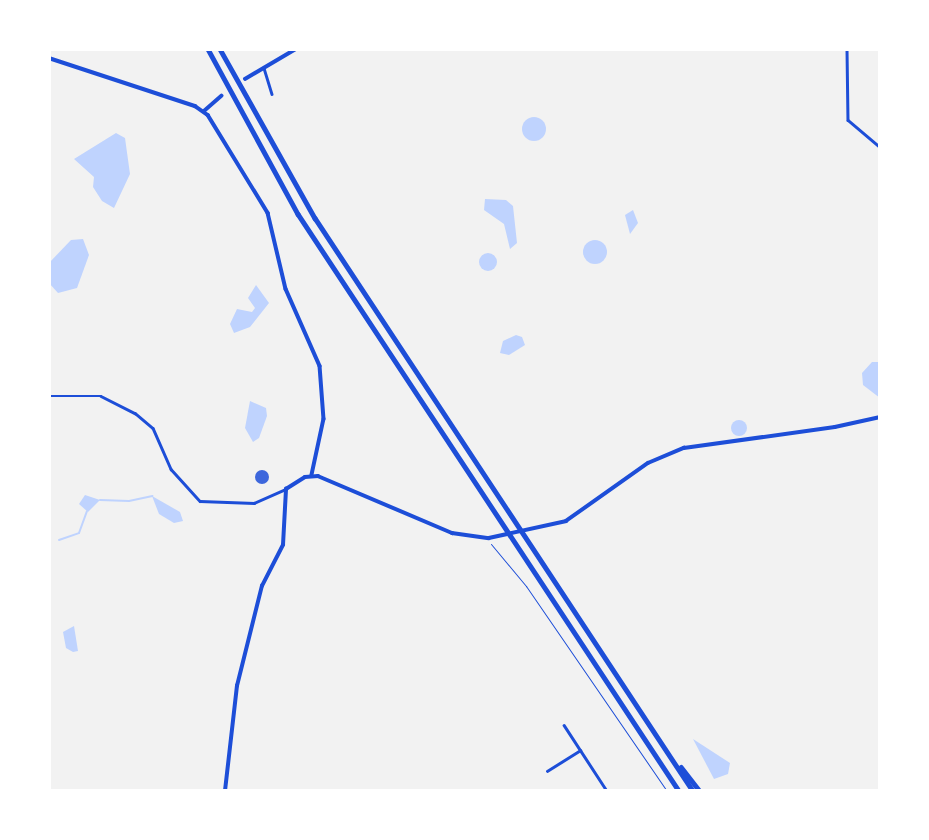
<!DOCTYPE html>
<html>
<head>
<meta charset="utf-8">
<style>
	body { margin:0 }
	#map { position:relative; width:929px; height:840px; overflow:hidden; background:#f2f2f2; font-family:Bitter,serif }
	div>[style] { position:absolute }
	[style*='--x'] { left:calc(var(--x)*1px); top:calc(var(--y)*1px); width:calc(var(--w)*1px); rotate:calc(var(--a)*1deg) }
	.water>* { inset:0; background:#bfd3fe }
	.round { border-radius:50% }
	.stream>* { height:2px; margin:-1px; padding:0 1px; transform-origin:1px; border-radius:1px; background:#bfd3fe }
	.building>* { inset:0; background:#3d67dc }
	.path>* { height:1px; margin:-0.5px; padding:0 0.5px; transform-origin:0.5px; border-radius:0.5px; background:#1d4ed8 }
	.minor>* { height:2.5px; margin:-1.25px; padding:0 1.25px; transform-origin:1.25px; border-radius:1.25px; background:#1d4ed8 }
	.tertiary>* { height:3.5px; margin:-1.75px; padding:0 1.75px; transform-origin:1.75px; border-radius:1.75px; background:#1d4ed8 }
	.motorway>* { height:4.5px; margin:-2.25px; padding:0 2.25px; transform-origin:2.25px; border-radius:2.25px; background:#1d4ed8 }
	span { translate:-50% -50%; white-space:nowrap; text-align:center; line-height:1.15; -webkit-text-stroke:5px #fff; paint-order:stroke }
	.frame { position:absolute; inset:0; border:51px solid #fff; pointer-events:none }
</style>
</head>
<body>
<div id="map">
	<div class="water">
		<div class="round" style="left:522px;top:117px;width:24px;height:24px"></div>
		<div style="clip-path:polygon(116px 133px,125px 138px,130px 174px,114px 208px,102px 201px,93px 187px,94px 177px,74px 159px)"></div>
		<div style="clip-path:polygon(485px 199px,506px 200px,513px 206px,517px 243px,510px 249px,504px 224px,484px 210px)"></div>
		<div style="clip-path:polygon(633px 210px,638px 223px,630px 234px,625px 215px)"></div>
		<div style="clip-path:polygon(83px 239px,89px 255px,77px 288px,58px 293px,49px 283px,49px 263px,71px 240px)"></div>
		<div class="round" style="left:583px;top:240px;width:24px;height:24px"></div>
		<div class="round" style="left:479px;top:253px;width:18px;height:18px"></div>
		<div style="clip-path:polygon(256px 285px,269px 303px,250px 327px,234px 333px,230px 324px,237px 309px,252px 312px,255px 308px,248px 298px)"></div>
		<div style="clip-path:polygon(516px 335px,522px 337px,525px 345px,509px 355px,500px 353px,503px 341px)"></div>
		<div style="clip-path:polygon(872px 362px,880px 362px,880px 398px,863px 385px,862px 373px)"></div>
		<div style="clip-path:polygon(250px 401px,266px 408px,267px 416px,259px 438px,253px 442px,245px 428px)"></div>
		<div class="round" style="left:731px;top:420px;width:16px;height:16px"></div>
		<div style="clip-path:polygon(85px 495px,100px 500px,88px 512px,79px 504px)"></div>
		<div style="clip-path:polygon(152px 496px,180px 512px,183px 521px,174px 523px,159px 514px)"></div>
		<div style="clip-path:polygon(74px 626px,78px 651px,73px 652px,66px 648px,63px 632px)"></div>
		<div style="clip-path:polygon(693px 739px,730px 763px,728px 774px,714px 779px)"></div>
	</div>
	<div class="stream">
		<div style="--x:100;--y:500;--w:29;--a:2"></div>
		<div style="--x:129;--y:501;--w:24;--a:-12"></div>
		<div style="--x:59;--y:540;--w:21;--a:-19"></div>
		<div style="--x:79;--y:533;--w:23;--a:-70"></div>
	</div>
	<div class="building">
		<div class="round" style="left:255px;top:470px;width:14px;height:14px"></div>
	</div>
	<div class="path">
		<div style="--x:491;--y:544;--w:55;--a:50.2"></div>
		<div style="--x:526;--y:586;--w:249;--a:55.5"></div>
	</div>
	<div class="minor">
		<div style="--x:847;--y:49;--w:71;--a:89.2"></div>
		<div style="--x:848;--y:120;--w:42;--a:40.2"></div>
		<div style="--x:264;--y:68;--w:27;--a:73"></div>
		<div style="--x:49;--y:396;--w:52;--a:0"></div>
		<div style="--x:101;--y:396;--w:38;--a:27"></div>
		<div style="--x:135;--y:413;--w:23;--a:40"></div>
		<div style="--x:153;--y:428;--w:45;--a:66.3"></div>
		<div style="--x:171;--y:469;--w:43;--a:47.8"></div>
		<div style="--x:200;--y:501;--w:54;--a:2.1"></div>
		<div style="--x:254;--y:503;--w:35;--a:-24"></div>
		<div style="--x:564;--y:725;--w:79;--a:56.9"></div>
		<div style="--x:547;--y:771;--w:39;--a:-32"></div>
	</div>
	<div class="tertiary">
		<div style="--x:49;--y:58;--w:154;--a:18.2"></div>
		<div style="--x:195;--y:106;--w:16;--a:35"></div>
		<div style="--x:208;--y:115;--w:115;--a:58.5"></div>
		<div style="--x:268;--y:213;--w:78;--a:76.7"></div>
		<div style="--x:286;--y:289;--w:84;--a:66.2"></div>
		<div style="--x:320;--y:366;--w:53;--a:85.7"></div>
		<div style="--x:324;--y:419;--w:57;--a:102.1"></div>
		<div style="--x:245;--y:79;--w:59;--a:-30.5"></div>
		<div style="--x:204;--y:111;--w:23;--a:-41"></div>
		<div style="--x:225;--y:791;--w:106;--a:-83.5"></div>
		<div style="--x:237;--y:686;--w:103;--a:-76"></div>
		<div style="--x:262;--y:586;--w:46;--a:-62.9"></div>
		<div style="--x:283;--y:545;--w:56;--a:-86.9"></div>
		<div style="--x:286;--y:489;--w:22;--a:-32"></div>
		<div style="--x:305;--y:477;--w:13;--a:-4"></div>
		<div style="--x:318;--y:476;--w:146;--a:23"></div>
		<div style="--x:452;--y:533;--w:37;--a:8"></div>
		<div style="--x:489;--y:538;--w:79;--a:-12.4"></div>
		<div style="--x:566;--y:521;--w:100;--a:-35.3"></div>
		<div style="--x:648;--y:463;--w:39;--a:-23"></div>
		<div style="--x:684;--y:448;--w:152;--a:-7.9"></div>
		<div style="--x:835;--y:427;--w:46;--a:-12.5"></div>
	</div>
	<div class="motorway">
		<div style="--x:208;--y:49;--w:188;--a:61.4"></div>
		<div style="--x:298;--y:214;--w:691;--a:56.56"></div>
		<div style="--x:220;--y:49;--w:194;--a:60.7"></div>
		<div style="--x:315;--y:218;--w:686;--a:56.59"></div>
		<div style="--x:681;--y:767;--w:31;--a:52"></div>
	</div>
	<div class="frame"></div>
</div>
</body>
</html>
